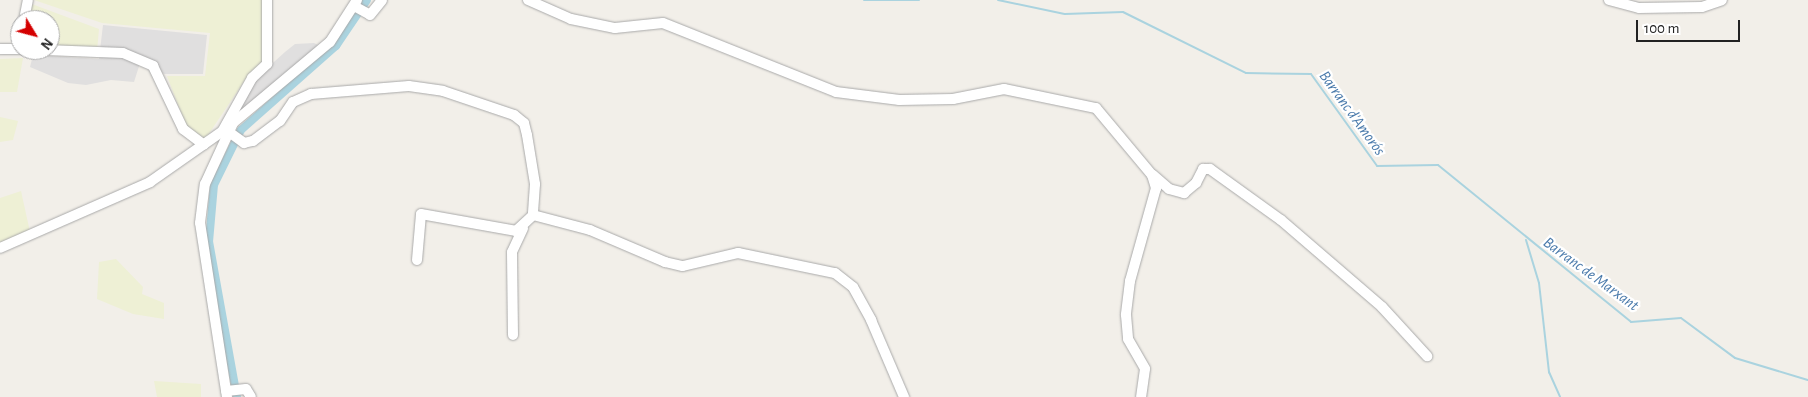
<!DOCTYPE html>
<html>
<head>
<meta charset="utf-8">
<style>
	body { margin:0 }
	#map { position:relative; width:1808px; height:397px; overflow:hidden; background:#f2efe9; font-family:"Alegreya Sans",sans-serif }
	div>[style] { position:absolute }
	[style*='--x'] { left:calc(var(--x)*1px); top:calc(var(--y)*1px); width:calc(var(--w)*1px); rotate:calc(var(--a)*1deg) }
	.residential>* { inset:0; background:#e0dfdf }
	.farmland>* { inset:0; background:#eef0d5 }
	.stream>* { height:2px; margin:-1px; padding:0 1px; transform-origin:1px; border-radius:1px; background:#aad3df }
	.canal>* { height:8px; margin:-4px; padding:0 4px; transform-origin:4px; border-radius:4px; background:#aad3df }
	.roads { filter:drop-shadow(0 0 1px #a9a9a9) drop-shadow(0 0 1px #a9a9a9) }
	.minor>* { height:10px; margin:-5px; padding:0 5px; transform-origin:5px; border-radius:5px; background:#fff }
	span { translate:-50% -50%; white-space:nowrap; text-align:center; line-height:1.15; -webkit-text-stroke:4.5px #fff; paint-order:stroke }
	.water-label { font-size:16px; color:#4a7aab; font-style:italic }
	.north { position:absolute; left:10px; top:10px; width:50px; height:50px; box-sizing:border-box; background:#fff; border:1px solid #a7a7a7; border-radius:50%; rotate:127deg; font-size:14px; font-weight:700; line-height:20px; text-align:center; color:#222 }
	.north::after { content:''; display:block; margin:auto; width:18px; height:22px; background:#d40000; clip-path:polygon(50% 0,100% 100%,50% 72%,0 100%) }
	.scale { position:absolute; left:1636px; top:20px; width:104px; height:22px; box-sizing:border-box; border:2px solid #222; border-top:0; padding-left:6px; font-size:15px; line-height:18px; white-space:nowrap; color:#222; -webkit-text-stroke:4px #fff; paint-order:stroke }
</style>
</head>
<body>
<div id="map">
	<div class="residential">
		<div style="clip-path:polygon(103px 25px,207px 35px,203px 74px,164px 74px,142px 57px,134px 82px,111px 80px,86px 85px,68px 83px,30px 67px,33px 55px,99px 59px)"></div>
		<div style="clip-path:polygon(314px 43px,318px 45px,241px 112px,237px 108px,254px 80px,285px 52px,295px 44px)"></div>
	</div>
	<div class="farmland">
		<div style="clip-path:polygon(34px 0,262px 0,263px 63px,245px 80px,204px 141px,186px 126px,167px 76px,205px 76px,210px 33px,102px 23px)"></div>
		<div style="clip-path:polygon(29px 3px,99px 29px,97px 51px,50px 47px,50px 20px,27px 20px)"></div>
		<div style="clip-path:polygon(23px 58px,17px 92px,0 92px,0 59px)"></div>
		<div style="clip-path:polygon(0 117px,18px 121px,13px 140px,0 142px)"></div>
		<div style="clip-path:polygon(21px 191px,30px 232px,0 244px,0 198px)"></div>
		<div style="clip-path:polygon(116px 259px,143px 287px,142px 294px,164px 303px,164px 319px,133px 314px,97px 299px,99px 262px)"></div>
		<div style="clip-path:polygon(154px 381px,201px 384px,201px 397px,157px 397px)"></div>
	</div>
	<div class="stream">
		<div style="--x:864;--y:0;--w:55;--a:0"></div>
		<div style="--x:998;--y:0;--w:68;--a:11.8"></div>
		<div style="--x:1065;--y:14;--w:58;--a:-2"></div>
		<div style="--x:1123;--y:12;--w:137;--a:26.4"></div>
		<div style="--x:1246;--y:73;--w:65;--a:0.9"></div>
		<div style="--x:1311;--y:74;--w:113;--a:54.3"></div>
		<div style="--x:1377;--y:166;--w:61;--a:-0.9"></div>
		<div style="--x:1438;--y:165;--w:249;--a:39.1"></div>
		<div style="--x:1631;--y:322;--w:50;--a:-4.6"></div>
		<div style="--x:1681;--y:318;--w:67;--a:36.5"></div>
		<div style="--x:1735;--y:358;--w:76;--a:16.8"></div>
		<div style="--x:1526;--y:240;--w:45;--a:73.2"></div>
		<div style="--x:1539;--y:283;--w:90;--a:83.6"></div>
		<div style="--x:1549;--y:372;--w:27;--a:66"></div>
	</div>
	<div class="canal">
		<div style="--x:237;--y:397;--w:158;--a:-100.2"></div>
		<div style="--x:209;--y:242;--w:57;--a:-85"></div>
		<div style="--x:214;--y:185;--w:61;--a:-63.9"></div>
		<div style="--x:241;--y:130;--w:127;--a:-41.5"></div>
		<div style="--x:336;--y:46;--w:55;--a:-56"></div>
	</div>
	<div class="roads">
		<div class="minor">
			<div style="--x:528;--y:0;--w:47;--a:23.8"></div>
			<div style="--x:571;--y:19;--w:45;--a:11.6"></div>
			<div style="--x:615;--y:28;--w:48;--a:-5.9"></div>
			<div style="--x:663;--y:23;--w:186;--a:21.7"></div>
			<div style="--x:836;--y:92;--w:64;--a:7.2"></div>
			<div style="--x:899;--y:100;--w:54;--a:-1.1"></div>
			<div style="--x:953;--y:99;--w:52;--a:-11.1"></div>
			<div style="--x:1004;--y:89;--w:94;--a:11.7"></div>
			<div style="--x:1096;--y:108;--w:87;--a:50.1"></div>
			<div style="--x:1152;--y:175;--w:14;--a:73"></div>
			<div style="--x:1156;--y:188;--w:97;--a:105.6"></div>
			<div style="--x:1130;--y:281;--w:34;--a:97"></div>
			<div style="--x:1126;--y:315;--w:24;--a:85"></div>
			<div style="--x:1128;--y:339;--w:34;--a:60"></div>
			<div style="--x:1145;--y:369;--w:28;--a:98"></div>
			<div style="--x:1609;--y:0;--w:31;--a:15"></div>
			<div style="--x:1639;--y:8;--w:63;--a:-0.9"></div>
			<div style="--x:1702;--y:7;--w:21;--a:-19"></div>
			<div style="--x:354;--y:6;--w:18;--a:29"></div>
			<div style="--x:370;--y:15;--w:19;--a:-51"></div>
			<div style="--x:24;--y:20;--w:20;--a:-79"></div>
			<div style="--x:0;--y:49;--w:20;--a:0"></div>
			<div style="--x:46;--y:50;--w:77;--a:2.2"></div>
			<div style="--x:123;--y:53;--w:33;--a:23"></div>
			<div style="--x:153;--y:66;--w:70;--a:64.5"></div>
			<div style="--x:183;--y:129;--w:26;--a:37"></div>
			<div style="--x:222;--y:132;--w:62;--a:-60.9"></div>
			<div style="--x:252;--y:78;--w:21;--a:-43"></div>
			<div style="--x:267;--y:64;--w:64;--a:-90"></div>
			<div style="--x:229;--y:132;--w:19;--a:36"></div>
			<div style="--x:244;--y:143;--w:9;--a:-13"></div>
			<div style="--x:253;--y:141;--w:34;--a:-37"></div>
			<div style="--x:280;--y:121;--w:23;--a:-56"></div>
			<div style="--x:293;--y:102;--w:20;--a:-24"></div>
			<div style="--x:311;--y:94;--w:98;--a:-4.7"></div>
			<div style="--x:409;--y:86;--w:34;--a:8"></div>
			<div style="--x:443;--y:91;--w:75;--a:18.7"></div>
			<div style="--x:514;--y:115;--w:13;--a:39"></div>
			<div style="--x:524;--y:123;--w:12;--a:76"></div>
			<div style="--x:527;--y:135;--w:50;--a:80.7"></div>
			<div style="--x:535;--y:184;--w:31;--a:94"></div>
			<div style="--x:533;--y:215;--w:59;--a:14.7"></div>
			<div style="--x:590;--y:230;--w:82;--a:23.1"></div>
			<div style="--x:665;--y:262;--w:18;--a:13"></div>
			<div style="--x:683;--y:266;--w:57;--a:-13.3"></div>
			<div style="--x:738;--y:253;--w:99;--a:11.7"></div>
			<div style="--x:835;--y:273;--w:23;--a:38"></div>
			<div style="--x:853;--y:287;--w:38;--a:61"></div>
			<div style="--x:871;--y:320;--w:84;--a:66.8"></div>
			<div style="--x:1153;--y:175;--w:21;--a:41"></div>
			<div style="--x:1169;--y:189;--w:16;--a:15"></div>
			<div style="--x:1184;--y:193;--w:16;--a:-40"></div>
			<div style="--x:1196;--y:183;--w:16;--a:-63"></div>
			<div style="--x:1203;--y:169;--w:7;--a:0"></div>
			<div style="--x:1210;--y:169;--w:87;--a:35.7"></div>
			<div style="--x:1281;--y:220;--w:133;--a:40.7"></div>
			<div style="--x:1382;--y:307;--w:67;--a:47.4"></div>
			<div style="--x:0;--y:248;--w:164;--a:-23.7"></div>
			<div style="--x:150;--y:182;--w:98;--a:-35"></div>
			<div style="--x:417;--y:260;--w:46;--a:-85"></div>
			<div style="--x:421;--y:214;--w:97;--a:10.1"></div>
			<div style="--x:516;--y:231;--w:23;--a:-43"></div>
			<div style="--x:513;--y:335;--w:83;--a:-90.7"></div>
			<div style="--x:512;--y:252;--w:26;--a:-65"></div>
			<div style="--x:226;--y:391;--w:20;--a:-6"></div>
			<div style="--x:246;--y:389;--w:9;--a:58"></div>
			<div style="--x:227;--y:397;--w:176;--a:-98.8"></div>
			<div style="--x:200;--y:223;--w:39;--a:-83"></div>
			<div style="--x:205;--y:184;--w:67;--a:-65.3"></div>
			<div style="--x:233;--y:123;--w:126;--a:-39.9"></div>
			<div style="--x:330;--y:42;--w:50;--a:-57.3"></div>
		</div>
	</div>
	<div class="water-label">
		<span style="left:1352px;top:113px;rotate:54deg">Barranc d'Amorós</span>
		<span style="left:1591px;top:274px;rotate:36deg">Barranc de Marxant</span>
	</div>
	<div class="north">N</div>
	<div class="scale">100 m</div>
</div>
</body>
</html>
